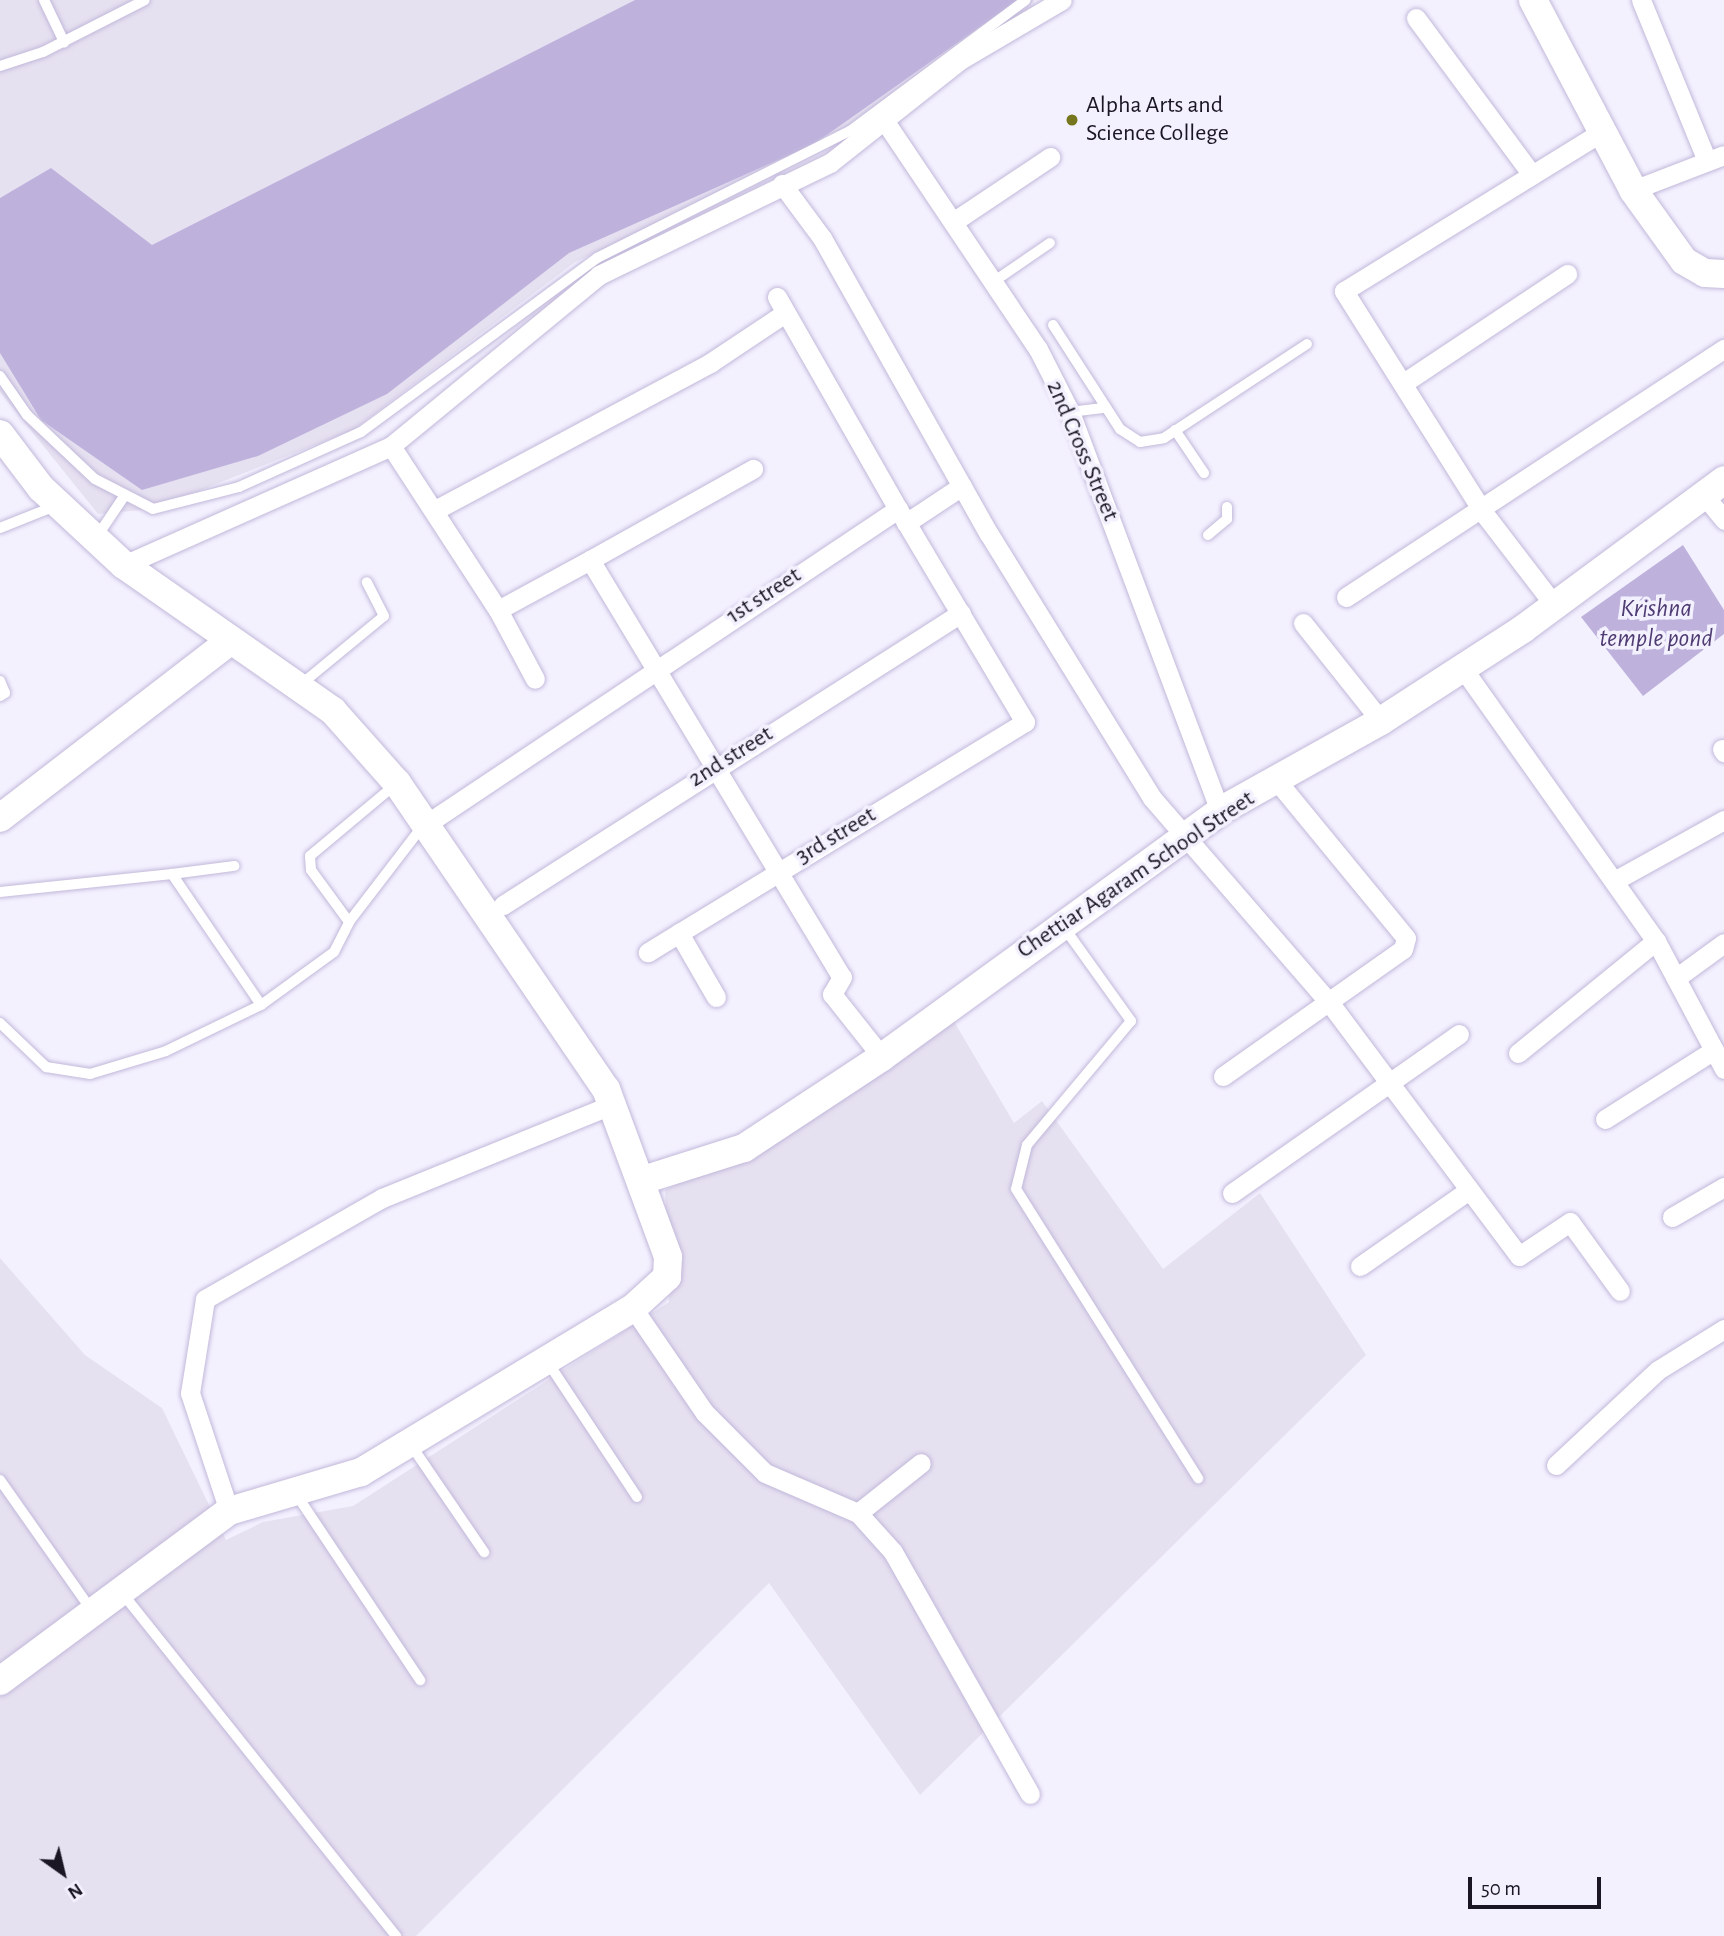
<!DOCTYPE html>
<html>
<head>
<meta charset="utf-8">
<style>
	body { margin:0 }
	#map { position:relative; width:1724px; height:1936px; overflow:hidden; background:#f4f1ff; font-family:"Alegreya Sans",sans-serif }
	div>[style] { position:absolute }
	[style*='--x'] { left:calc(var(--x)*1px); top:calc(var(--y)*1px); width:calc(var(--w)*1px); rotate:calc(var(--a)*1deg) }
	.built>* { inset:0; background:#e6e1f1 }
	.water>* { inset:0; background:#beb2dd }
	.roads { filter:drop-shadow(0 0 2px #c2b8da) drop-shadow(0 0 2px #c2b8da) }
	.lane>* { height:10px; margin:-5px; padding:0 5px; transform-origin:5px; border-radius:5px; background:#fff }
	.street>* { height:19px; margin:-9.5px; padding:0 9.5px; transform-origin:9.5px; border-radius:9.5px; background:#fff }
	.secondary>* { height:28px; margin:-14px; padding:0 14px; transform-origin:14px; border-radius:14px; background:#fff }
	.dots>* { width:19px; height:19px; translate:-50% -50%; box-sizing:border-box; border:4px solid #f4f1ff; border-radius:50% }
	span { translate:-50% -50%; white-space:nowrap; text-align:center; line-height:1.15; -webkit-text-stroke:7px #f4f1ff; paint-order:stroke }
	.poi-label { font-size:24px; color:#1a1623 }
	.left { translate:0 -50%; text-align:left }
	.street-label { font-size:24px; color:#1a1623 }
	.water-label { font-size:26px; color:#4f3c73; font-style:italic }
	.north { position:absolute; left:28px; top:1838px; width:70px; height:70px; -webkit-text-stroke:5px #f4f1ff; paint-order:stroke; rotate:146deg; font-size:19px; font-weight:700; line-height:28px; text-align:center; color:#1a1623 }
	.north::after { content:''; display:block; margin:auto; width:24px; height:32px; background:#1a1623; clip-path:polygon(50% 0,100% 100%,50% 72%,0 100%) }
	.scale { position:absolute; left:1468px; top:1877px; width:133px; height:32px; box-sizing:border-box; border:4px solid #1a1623; border-top:0; padding-left:9px; font-size:21px; line-height:24px; white-space:nowrap; color:#1a1623; -webkit-text-stroke:5px #f4f1ff; paint-order:stroke }
</style>
</head>
<body>
<div id="map">
	<div class="built">
		<div style="clip-path:polygon(0 0,1035px 0,821px 151px,575px 262px,353px 430px,153px 509px,98px 514px,0 392px)"></div>
		<div style="clip-path:polygon(949px 1013px,1014px 1123px,1042px 1101px,1163px 1269px,1260px 1193px,1366px 1355px,920px 1795px,769px 1583px,416px 1936px,0 1936px,0 1258px,85px 1355px,162px 1408px,226px 1540px,263px 1522px,353px 1506px,669px 1302px,665px 1190px,807px 1122px)"></div>
	</div>
	<div class="water">
		<div style="clip-path:polygon(635px 0,1018px 0,814px 144px,569px 253px,387px 394px,258px 456px,142px 490px,41px 420px,0 353px,0 198px,51px 168px,152px 245px)"></div>
		<div style="clip-path:polygon(1683px 545px,1724px 610px,1724px 634px,1643px 696px,1581px 617px)"></div>
	</div>
	<div class="roads">
		<div class="lane">
			<div style="--x:44;--y:0;--w:47;--a:64.5"></div>
			<div style="--x:0;--y:66;--w:45;--a:-18"></div>
			<div style="--x:43;--y:52;--w:114;--a:-27"></div>
			<div style="--x:993;--y:282;--w:69;--a:-34.4"></div>
			<div style="--x:1053;--y:325;--w:124;--a:57.2"></div>
			<div style="--x:1120;--y:429;--w:24;--a:33"></div>
			<div style="--x:1140;--y:442;--w:24;--a:-9"></div>
			<div style="--x:1164;--y:438;--w:171;--a:-33.3"></div>
			<div style="--x:0;--y:376;--w:47;--a:55.3"></div>
			<div style="--x:27;--y:415;--w:93;--a:43.3"></div>
			<div style="--x:95;--y:479;--w:65;--a:27.3"></div>
			<div style="--x:153;--y:509;--w:89;--a:-14.3"></div>
			<div style="--x:239;--y:487;--w:134;--a:-24.3"></div>
			<div style="--x:361;--y:432;--w:293;--a:-36.4"></div>
			<div style="--x:597;--y:258;--w:283;--a:-26.7"></div>
			<div style="--x:850;--y:131;--w:219;--a:-36.7"></div>
			<div style="--x:1070;--y:412;--w:35;--a:-7"></div>
			<div style="--x:1175;--y:430;--w:52;--a:56"></div>
			<div style="--x:0;--y:528;--w:59;--a:-21.8"></div>
			<div style="--x:1208;--y:535;--w:25;--a:-40"></div>
			<div style="--x:1227;--y:519;--w:12;--a:-90"></div>
			<div style="--x:96;--y:538;--w:52;--a:-56"></div>
			<div style="--x:0;--y:681;--w:13;--a:67"></div>
			<div style="--x:5;--y:693;--w:6;--a:149"></div>
			<div style="--x:299;--y:686;--w:110;--a:-39.5"></div>
			<div style="--x:384;--y:616;--w:38;--a:-117"></div>
			<div style="--x:396;--y:784;--w:112;--a:140.1"></div>
			<div style="--x:310;--y:856;--w:14;--a:86"></div>
			<div style="--x:311;--y:870;--w:64;--a:53.8"></div>
			<div style="--x:349;--y:922;--w:120;--a:-52.5"></div>
			<div style="--x:172;--y:874;--w:63;--a:-7.4"></div>
			<div style="--x:0;--y:892;--w:173;--a:-6"></div>
			<div style="--x:172;--y:874;--w:158;--a:55.8"></div>
			<div style="--x:1063;--y:926;--w:117;--a:54.4"></div>
			<div style="--x:1131;--y:1021;--w:162;--a:130"></div>
			<div style="--x:1027;--y:1145;--w:45;--a:104"></div>
			<div style="--x:1016;--y:1189;--w:342;--a:57.8"></div>
			<div style="--x:0;--y:1023;--w:64;--a:43.7"></div>
			<div style="--x:46;--y:1067;--w:45;--a:9"></div>
			<div style="--x:90;--y:1074;--w:79;--a:-16.8"></div>
			<div style="--x:166;--y:1051;--w:106;--a:-25.8"></div>
			<div style="--x:261;--y:1005;--w:90;--a:-36"></div>
			<div style="--x:334;--y:952;--w:34;--a:-63"></div>
			<div style="--x:547;--y:1361;--w:163;--a:56.5"></div>
			<div style="--x:411;--y:1445;--w:130;--a:55.7"></div>
			<div style="--x:0;--y:1480;--w:160;--a:54.9"></div>
			<div style="--x:296;--y:1494;--w:224;--a:56.3"></div>
			<div style="--x:123;--y:1594;--w:438;--a:51.4"></div>
		</div>
		<div class="street">
			<div style="--x:1641;--y:0;--w:174;--a:67.7"></div>
			<div style="--x:1416;--y:18;--w:195;--a:53.5"></div>
			<div style="--x:884;--y:120;--w:276;--a:56.1"></div>
			<div style="--x:1038;--y:349;--w:71;--a:63.1"></div>
			<div style="--x:1070;--y:412;--w:426;--a:69.4"></div>
			<div style="--x:782;--y:184;--w:67;--a:53.5"></div>
			<div style="--x:822;--y:238;--w:340;--a:60.6"></div>
			<div style="--x:989;--y:534;--w:310;--a:58.3"></div>
			<div style="--x:1152;--y:798;--w:270;--a:49.1"></div>
			<div style="--x:1329;--y:1002;--w:317;--a:53.2"></div>
			<div style="--x:1519;--y:1256;--w:61;--a:-33.7"></div>
			<div style="--x:1570;--y:1222;--w:85;--a:54.1"></div>
			<div style="--x:1633;--y:190;--w:97;--a:-21"></div>
			<div style="--x:953;--y:222;--w:117;--a:-33.8"></div>
			<div style="--x:777;--y:297;--w:244;--a:60.3"></div>
			<div style="--x:1405;--y:382;--w:195;--a:-33.7"></div>
			<div style="--x:391;--y:446;--w:196;--a:56.9"></div>
			<div style="--x:498;--y:610;--w:105;--a:-28.5"></div>
			<div style="--x:590;--y:560;--w:487;--a:58.9"></div>
			<div style="--x:842;--y:977;--w:20;--a:120"></div>
			<div style="--x:832;--y:994;--w:80;--a:51.6"></div>
			<div style="--x:1704;--y:495;--w:32;--a:51"></div>
			<div style="--x:437;--y:509;--w:310;--a:-28.1"></div>
			<div style="--x:710;--y:363;--w:90;--a:-33.7"></div>
			<div style="--x:906;--y:523;--w:67;--a:-33.5"></div>
			<div style="--x:590;--y:560;--w:187;--a:-29.2"></div>
			<div style="--x:124;--y:565;--w:292;--a:-24"></div>
			<div style="--x:391;--y:446;--w:269;--a:-39.4"></div>
			<div style="--x:599;--y:275;--w:257;--a:-25.9"></div>
			<div style="--x:830;--y:163;--w:166;--a:-38.4"></div>
			<div style="--x:960;--y:60;--w:118;--a:-30.5"></div>
			<div style="--x:1346;--y:597;--w:452;--a:-33.3"></div>
			<div style="--x:1555;--y:606;--w:118;--a:-127.5"></div>
			<div style="--x:1483;--y:512;--w:261;--a:-122.2"></div>
			<div style="--x:1344;--y:291;--w:302;--a:-31.7"></div>
			<div style="--x:498;--y:610;--w:78;--a:61.8"></div>
			<div style="--x:1303;--y:623;--w:125;--a:51.5"></div>
			<div style="--x:1464;--y:670;--w:332;--a:54.7"></div>
			<div style="--x:1656;--y:941;--w:145;--a:62"></div>
			<div style="--x:1722;--y:749;--w:4;--a:56"></div>
			<div style="--x:425;--y:825;--w:569;--a:-33.75"></div>
			<div style="--x:898;--y:509;--w:248;--a:59.2"></div>
			<div style="--x:1025;--y:722;--w:442;--a:148.6"></div>
			<div style="--x:1614;--y:881;--w:126;--a:-29"></div>
			<div style="--x:503;--y:905;--w:543;--a:-32.52"></div>
			<div style="--x:679;--y:933;--w:74;--a:60"></div>
			<div style="--x:1676;--y:978;--w:59;--a:-36.1"></div>
			<div style="--x:1518;--y:1053;--w:178;--a:-39.1"></div>
			<div style="--x:1223;--y:1076;--w:220;--a:-35.2"></div>
			<div style="--x:1403;--y:949;--w:11;--a:-75"></div>
			<div style="--x:1406;--y:938;--w:203;--a:-129.4"></div>
			<div style="--x:1605;--y:1119;--w:129;--a:-32.3"></div>
			<div style="--x:1232;--y:1193;--w:277;--a:-35"></div>
			<div style="--x:1672;--y:1217;--w:60;--a:-30"></div>
			<div style="--x:1360;--y:1266;--w:133;--a:-34.9"></div>
			<div style="--x:633;--y:1308;--w:127;--a:55.6"></div>
			<div style="--x:705;--y:1413;--w:85;--a:45"></div>
			<div style="--x:765;--y:1473;--w:101;--a:23.3"></div>
			<div style="--x:858;--y:1513;--w:80;--a:-38.4"></div>
			<div style="--x:1556;--y:1465;--w:139;--a:-43"></div>
			<div style="--x:1658;--y:1370;--w:78;--a:-31.8"></div>
			<div style="--x:229;--y:1511;--w:124;--a:-108.3"></div>
			<div style="--x:190;--y:1393;--w:95;--a:-80.9"></div>
			<div style="--x:205;--y:1299;--w:204;--a:-29.7"></div>
			<div style="--x:382;--y:1198;--w:249;--a:-22.1"></div>
			<div style="--x:858;--y:1513;--w:52;--a:48.1"></div>
			<div style="--x:893;--y:1552;--w:278;--a:60.5"></div>
		</div>
		<div class="secondary">
			<div style="--x:1533;--y:0;--w:215;--a:62.2"></div>
			<div style="--x:1633;--y:190;--w:87;--a:54.3"></div>
			<div style="--x:1684;--y:261;--w:24;--a:30"></div>
			<div style="--x:1705;--y:273;--w:19;--a:3"></div>
			<div style="--x:0;--y:434;--w:68;--a:52.8"></div>
			<div style="--x:41;--y:488;--w:113;--a:42.9"></div>
			<div style="--x:124;--y:565;--w:255;--a:34.9"></div>
			<div style="--x:333;--y:711;--w:96;--a:48.4"></div>
			<div style="--x:397;--y:783;--w:371;--a:55.7"></div>
			<div style="--x:606;--y:1089;--w:179;--a:69.7"></div>
			<div style="--x:668;--y:1257;--w:20;--a:93"></div>
			<div style="--x:667;--y:1277;--w:46;--a:137.6"></div>
			<div style="--x:633;--y:1308;--w:318;--a:148.9"></div>
			<div style="--x:361;--y:1472;--w:138;--a:163.5"></div>
			<div style="--x:229;--y:1511;--w:285;--a:143.4"></div>
			<div style="--x:0;--y:818;--w:290;--a:-37.6"></div>
			<div style="--x:643;--y:1180;--w:106;--a:-17.6"></div>
			<div style="--x:744;--y:1148;--w:165;--a:-33.4"></div>
			<div style="--x:882;--y:1057;--w:418;--a:-36"></div>
			<div style="--x:1220;--y:811;--w:184;--a:-29.2"></div>
			<div style="--x:1381;--y:721;--w:169;--a:-32.9"></div>
			<div style="--x:1523;--y:629;--w:250;--a:-36.5"></div>
		</div>
	</div>
	<div class="dots">
		<div style="left:1072px;top:120px;background:#75761d"></div>
	</div>
	<div class="poi-label">
		<span class="left" style="left:1086px;top:120px">Alpha Arts and<br>Science College</span>
	</div>
	<div class="street-label">
		<span style="left:1082px;top:451px;rotate:67deg">2nd Cross Street</span>
		<span style="left:764px;top:596px;rotate:-33deg">1st street</span>
		<span style="left:731px;top:757px;rotate:-32deg">2nd street</span>
		<span style="left:836px;top:836px;rotate:-31deg">3rd street</span>
		<span style="left:1136px;top:875px;rotate:-34deg">Chettiar Agaram School Street</span>
	</div>
	<div class="water-label">
		<span style="left:1656px;top:624px">Krishna<br>temple pond</span>
	</div>
	<div class="north">N</div>
	<div class="scale">50 m</div>
</div>
</body>
</html>
